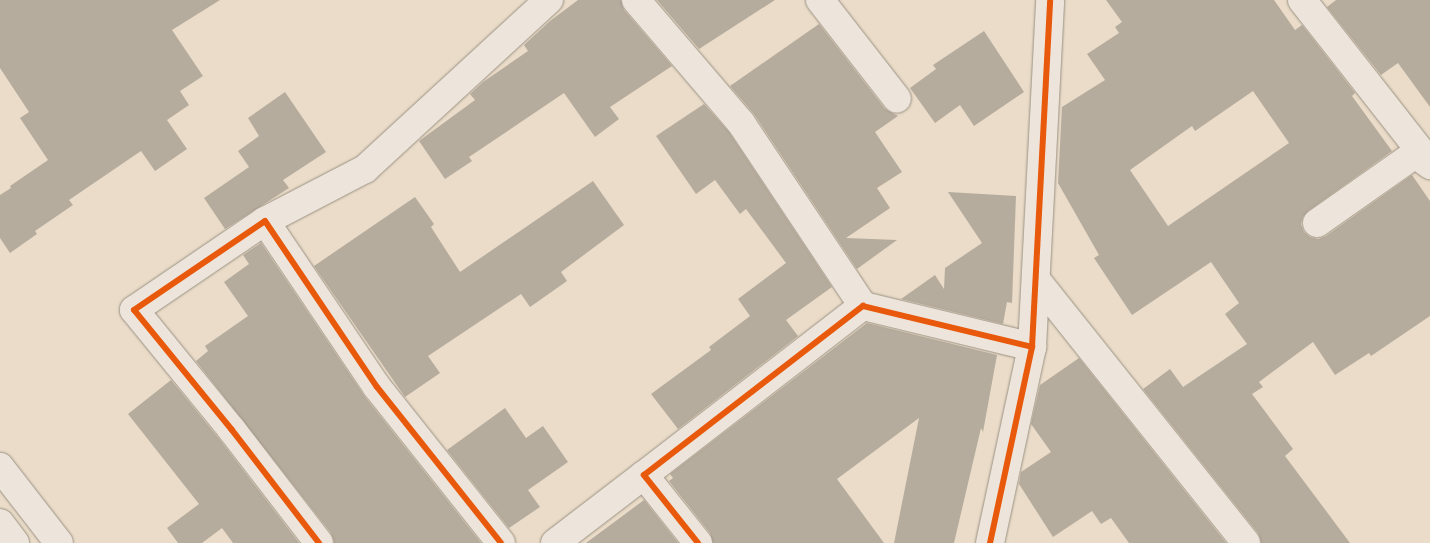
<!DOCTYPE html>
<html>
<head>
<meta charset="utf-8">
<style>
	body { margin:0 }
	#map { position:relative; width:1430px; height:543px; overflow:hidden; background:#eadcc8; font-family:"Libre Bodoni",serif }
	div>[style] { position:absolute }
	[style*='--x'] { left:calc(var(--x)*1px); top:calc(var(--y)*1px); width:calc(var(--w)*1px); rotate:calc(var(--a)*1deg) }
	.building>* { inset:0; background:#b6ac9d }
	.roads { filter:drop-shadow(0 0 1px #9b9183) drop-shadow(0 0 1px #9b9183) }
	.street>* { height:28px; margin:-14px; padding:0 14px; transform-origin:14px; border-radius:14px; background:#ede5dc }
	.secondary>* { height:28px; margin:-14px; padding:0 14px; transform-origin:14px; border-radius:14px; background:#ede5dc }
	.cycleway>* { height:6px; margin:-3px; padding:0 3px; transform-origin:3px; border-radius:3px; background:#e8590c }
	span { translate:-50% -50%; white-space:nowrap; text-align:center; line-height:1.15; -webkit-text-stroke:5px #faead2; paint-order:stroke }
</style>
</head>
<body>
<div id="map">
	<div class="building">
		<div style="clip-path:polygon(0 0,220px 0,172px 30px,203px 76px,180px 91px,189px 105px,167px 120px,187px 149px,155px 171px,141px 151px,69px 200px,73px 205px,35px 231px,37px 234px,10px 253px,0 238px,0 195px,11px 188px,10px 186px,48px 160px,20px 118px,29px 112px,0 68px)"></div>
		<div style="clip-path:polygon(578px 0,621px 0,624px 10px,672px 66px,610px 107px,619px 119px,595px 137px,564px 93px,469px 157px,472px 161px,445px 179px,419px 141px,475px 100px,470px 94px,483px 82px,528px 51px,524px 45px,550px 21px)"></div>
		<div style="clip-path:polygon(657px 0,775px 0,699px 49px)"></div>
		<div style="clip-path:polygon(evenodd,1106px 0,1274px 0,1295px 30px,1302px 25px,1355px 93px,1352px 96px,1392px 151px,1308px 211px,1303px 217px,1301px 224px,1304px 232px,1310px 237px,1318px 239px,1326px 236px,1412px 175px,1430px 201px,1430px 316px,1371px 356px,1369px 353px,1335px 375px,1313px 342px,1259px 382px,1263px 387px,1252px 394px,1293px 449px,1285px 456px,1350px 543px,1261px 543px,1258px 533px,1143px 389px,1170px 369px,1183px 387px,1247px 344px,1225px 314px,1239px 303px,1211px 262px,1132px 315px,1094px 258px,1099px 255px,1058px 183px,1062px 107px,1105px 80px,1087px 54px,1119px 33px,1115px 27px,1122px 22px,1106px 0,1253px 91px,1289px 143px,1168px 226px,1130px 170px,1192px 126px,1195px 131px,1253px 91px)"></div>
		<div style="clip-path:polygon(1336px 0,1430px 0,1430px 107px,1398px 63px,1381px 75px,1327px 7px)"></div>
		<div style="clip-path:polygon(819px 24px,885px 109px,898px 116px,875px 132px,902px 172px,877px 188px,890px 208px,846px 238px,897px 240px,857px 269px,754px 114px,730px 86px)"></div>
		<div style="clip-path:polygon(984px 31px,1024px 92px,974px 126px,960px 105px,935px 123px,910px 88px,936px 69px,933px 65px)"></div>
		<div style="clip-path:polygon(285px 92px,326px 152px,283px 180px,289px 188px,225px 229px,204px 198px,249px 167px,238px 151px,259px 136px,248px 118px)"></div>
		<div style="clip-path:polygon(704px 104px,729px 132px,832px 287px,786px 320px,798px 336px,678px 429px,651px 394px,711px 350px,709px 347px,750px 316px,738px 299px,786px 263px,746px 209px,740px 214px,715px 180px,696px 194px,656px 136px)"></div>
		<div style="clip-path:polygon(593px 181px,624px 225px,561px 272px,567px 281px,530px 307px,521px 294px,428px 356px,440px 373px,405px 397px,314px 266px,415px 197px,434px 224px,431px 227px,460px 272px)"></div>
		<div style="clip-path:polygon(948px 192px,1016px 196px,1012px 303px,1007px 302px,1003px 324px,901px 299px,935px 275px,944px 289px,945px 268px,982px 243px)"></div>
		<div style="clip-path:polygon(261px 243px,365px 397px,481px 543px,334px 543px,331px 533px,196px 361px,208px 351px,205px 346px,248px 316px,224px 282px,249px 264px,243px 255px)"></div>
		<div style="clip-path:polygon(867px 323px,997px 355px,983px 432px,981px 428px,954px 543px,894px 543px,919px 418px,837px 479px,884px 543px,713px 543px,710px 533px,669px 481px,673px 478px,670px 474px)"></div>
		<div style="clip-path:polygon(1079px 358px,1226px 543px,1129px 543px,1111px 518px,1101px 524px,1092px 511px,1053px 537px,1019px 484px,1021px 472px,1051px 452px,1031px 424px,1040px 385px)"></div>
		<div style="clip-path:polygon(171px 380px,220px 440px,299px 543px,233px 543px,222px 528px,202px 543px,178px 543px,167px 528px,199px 504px,128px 414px)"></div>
		<div style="clip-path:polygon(505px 408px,526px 438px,543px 426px,568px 462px,528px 490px,540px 507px,509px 528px,447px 450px)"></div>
		<div style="clip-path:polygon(644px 500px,678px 543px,586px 543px)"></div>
	</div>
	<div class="roads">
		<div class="street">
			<div style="--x:636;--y:0;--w:162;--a:49.5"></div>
			<div style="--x:741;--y:123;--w:220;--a:56.3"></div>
			<div style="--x:820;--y:0;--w:125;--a:52.1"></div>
			<div style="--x:1302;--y:0;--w:207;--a:51.9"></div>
			<div style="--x:265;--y:221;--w:113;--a:-27.5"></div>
			<div style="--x:365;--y:169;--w:250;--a:-42.6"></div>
			<div style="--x:1317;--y:223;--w:120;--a:-35.1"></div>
			<div style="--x:1415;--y:154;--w:19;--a:36"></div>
			<div style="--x:1037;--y:281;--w:335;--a:51.4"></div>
			<div style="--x:319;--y:543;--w:143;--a:-127.6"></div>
			<div style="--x:232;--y:430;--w:155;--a:-129.2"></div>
			<div style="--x:134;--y:310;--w:158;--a:-34.2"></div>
			<div style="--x:265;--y:221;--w:200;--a:56"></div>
			<div style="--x:377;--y:387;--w:199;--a:51.5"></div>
			<div style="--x:555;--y:543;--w:112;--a:-37.4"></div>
			<div style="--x:698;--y:543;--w:87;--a:-128.5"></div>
			<div style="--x:644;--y:475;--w:277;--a:-37.7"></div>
			<div style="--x:863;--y:306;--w:174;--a:13.6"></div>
			<div style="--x:990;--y:543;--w:200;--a:-77.9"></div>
			<div style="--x:1032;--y:347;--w:347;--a:-87"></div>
		</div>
		<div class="secondary">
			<div style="--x:0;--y:467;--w:96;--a:52.2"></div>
			<div style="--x:0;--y:523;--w:25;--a:53"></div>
		</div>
	</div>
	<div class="cycleway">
		<div style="--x:319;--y:543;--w:143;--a:-127.6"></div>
		<div style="--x:232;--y:430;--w:155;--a:-129.2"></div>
		<div style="--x:134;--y:310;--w:158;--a:-34.2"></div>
		<div style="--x:265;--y:221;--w:200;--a:56"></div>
		<div style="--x:377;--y:387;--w:199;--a:51.5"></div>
		<div style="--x:698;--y:543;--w:87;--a:-128.5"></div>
		<div style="--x:644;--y:475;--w:277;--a:-37.7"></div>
		<div style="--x:863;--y:306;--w:174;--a:13.6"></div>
		<div style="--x:990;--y:543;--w:200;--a:-77.9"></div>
		<div style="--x:1032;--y:347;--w:347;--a:-87"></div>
	</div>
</div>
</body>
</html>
